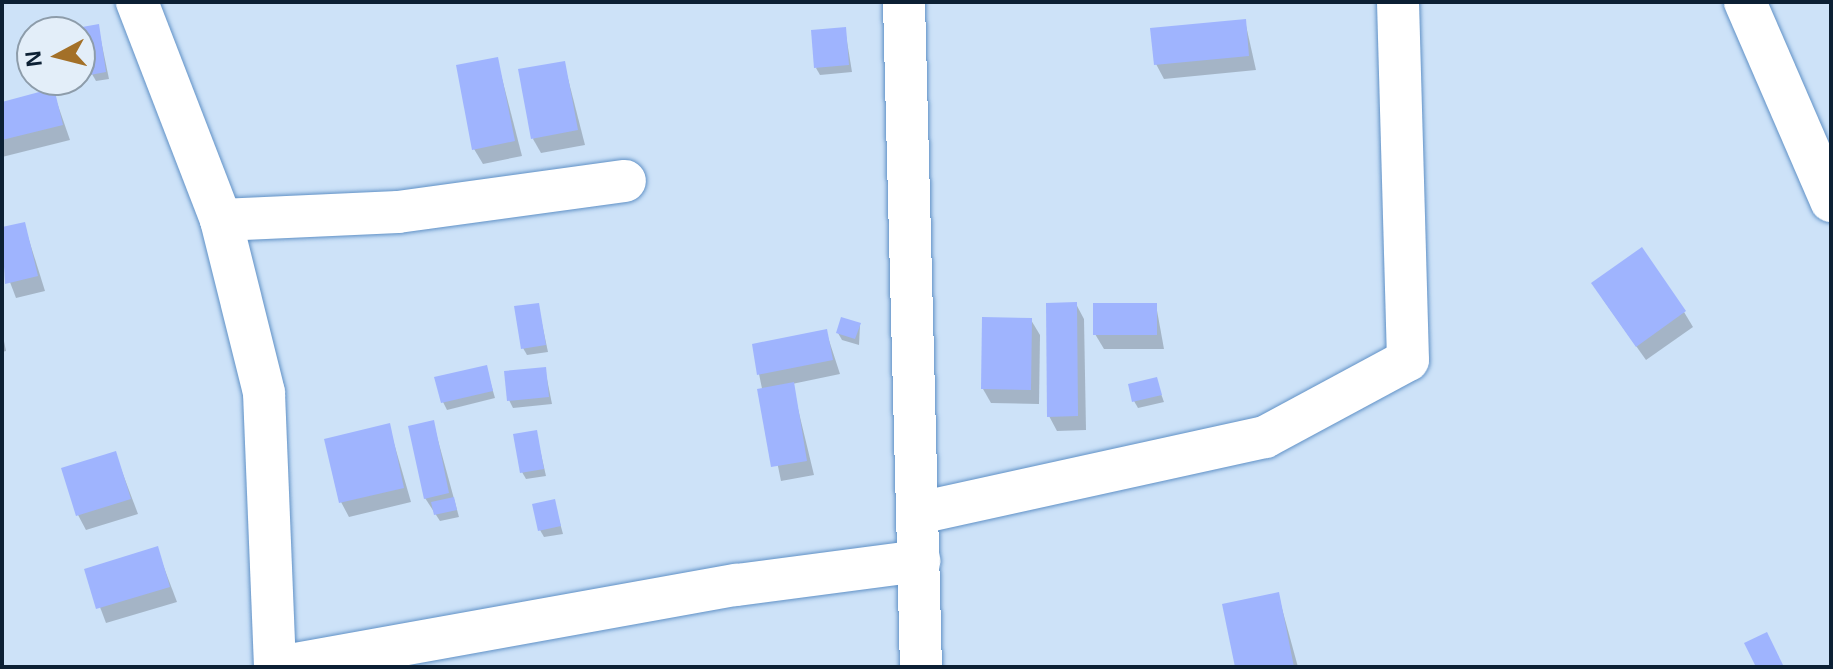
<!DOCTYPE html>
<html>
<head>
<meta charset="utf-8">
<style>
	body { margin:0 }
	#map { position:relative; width:1833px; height:669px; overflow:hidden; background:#cde2f8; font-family:Arial,sans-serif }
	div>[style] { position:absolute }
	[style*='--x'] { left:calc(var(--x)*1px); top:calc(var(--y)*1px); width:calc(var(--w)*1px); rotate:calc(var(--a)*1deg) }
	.shadow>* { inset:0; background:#0003 }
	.building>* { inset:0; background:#9fb4fe }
	.roads { filter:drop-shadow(0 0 2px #6091c6) drop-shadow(0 0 2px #6091c6) }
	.street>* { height:42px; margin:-21px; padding:0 21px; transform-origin:21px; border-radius:21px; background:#fff }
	span { translate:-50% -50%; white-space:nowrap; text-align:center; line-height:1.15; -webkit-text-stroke:8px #e3eef9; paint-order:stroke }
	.frame { position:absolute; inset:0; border:4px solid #0c2034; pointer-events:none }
	.north { position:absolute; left:16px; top:16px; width:80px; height:80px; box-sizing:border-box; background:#e3eef9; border:2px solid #8d9caa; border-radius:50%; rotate:263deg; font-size:22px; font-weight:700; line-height:32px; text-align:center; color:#0c2034 }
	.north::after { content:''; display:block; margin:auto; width:28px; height:36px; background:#a37028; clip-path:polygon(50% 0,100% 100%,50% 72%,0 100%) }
</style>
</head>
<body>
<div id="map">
	<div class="shadow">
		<div style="clip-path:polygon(1245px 21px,1256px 70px,1164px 79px,1156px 64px)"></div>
		<div style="clip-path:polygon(98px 26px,109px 79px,96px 81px,92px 74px)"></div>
		<div style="clip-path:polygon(845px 29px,852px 72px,820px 75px,816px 68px)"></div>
		<div style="clip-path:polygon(497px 59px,522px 156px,483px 164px,474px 149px)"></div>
		<div style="clip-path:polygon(564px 63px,585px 145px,541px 153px,533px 139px)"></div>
		<div style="clip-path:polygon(53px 91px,70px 140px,2px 157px,2px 104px)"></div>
		<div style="clip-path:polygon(24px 224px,45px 291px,16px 298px,2px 261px,2px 229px)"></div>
		<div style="clip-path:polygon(1602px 298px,1684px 312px,1693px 327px,1646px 360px)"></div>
		<div style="clip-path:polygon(1076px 304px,1084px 319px,1086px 430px,1057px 431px,1049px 416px)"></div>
		<div style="clip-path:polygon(538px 305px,548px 352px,527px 355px,523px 348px)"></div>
		<div style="clip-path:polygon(1156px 305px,1164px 349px,1104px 349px,1095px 334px)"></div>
		<div style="clip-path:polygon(1031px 320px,1040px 335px,1039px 404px,991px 403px,983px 389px)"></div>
		<div style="clip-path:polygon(860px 325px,859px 345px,842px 340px,838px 333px)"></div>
		<div style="clip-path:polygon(2px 331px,6px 351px,2px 352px)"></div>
		<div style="clip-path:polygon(826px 331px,840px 374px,792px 384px,814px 475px,781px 481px,759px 374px)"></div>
		<div style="clip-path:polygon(486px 367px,495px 398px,447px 410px,443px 402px)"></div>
		<div style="clip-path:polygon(545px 369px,552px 404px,513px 408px,509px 400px)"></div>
		<div style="clip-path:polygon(1156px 380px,1164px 402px,1138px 408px,1134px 401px)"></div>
		<div style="clip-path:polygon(433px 422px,459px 517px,440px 521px,425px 498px)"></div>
		<div style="clip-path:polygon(389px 426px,411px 502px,349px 517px,341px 502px)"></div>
		<div style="clip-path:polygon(536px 432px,546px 476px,526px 479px,522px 472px)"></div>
		<div style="clip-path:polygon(115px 453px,138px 514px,86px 530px,78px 515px)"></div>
		<div style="clip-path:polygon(554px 501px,563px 534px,544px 537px,540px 530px)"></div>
		<div style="clip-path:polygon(157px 549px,177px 602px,106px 623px,86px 570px)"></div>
		<div style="clip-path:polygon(1278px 594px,1298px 667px,1237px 667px)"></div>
	</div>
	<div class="building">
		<div style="clip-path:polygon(1246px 19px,1249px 56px,1154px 65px,1150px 28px)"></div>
		<div style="clip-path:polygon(99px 24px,106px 72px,90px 75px,82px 27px)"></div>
		<div style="clip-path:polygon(846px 27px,849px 65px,814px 68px,811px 30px)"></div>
		<div style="clip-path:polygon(498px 57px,515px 141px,472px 150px,456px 65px)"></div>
		<div style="clip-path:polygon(565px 61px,578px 130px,531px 139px,518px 69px)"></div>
		<div style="clip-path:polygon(54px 88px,63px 125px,2px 140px,2px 102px)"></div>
		<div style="clip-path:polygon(25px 222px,38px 276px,5px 284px,2px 227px)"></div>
		<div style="clip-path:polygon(1642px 247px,1686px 311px,1636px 347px,1591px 283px)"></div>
		<div style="clip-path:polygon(1077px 302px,1078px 416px,1047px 417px,1046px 303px)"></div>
		<div style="clip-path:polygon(539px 303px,546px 345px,521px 349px,514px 306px)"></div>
		<div style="clip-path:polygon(1093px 303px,1157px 303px,1157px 335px,1093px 335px)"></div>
		<div style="clip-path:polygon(841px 317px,861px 323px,855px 339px,836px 333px)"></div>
		<div style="clip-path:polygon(982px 317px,1032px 318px,1031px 390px,981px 389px)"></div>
		<div style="clip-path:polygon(827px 329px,833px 360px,757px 375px,752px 344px)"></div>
		<div style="clip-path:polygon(487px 365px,493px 391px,441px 403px,434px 377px)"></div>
		<div style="clip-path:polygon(546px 367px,549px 397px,507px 401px,504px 371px)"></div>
		<div style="clip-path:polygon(1157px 377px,1162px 395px,1132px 402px,1128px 384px)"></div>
		<div style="clip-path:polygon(794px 382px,807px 461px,771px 467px,757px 389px)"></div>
		<div style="clip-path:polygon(434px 420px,449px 493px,424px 499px,408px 426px)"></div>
		<div style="clip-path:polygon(390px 423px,404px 488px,339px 503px,324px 439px)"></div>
		<div style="clip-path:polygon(537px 430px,544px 469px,520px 473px,513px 434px)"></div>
		<div style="clip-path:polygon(116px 451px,131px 499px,76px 516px,61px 468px)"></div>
		<div style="clip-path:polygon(454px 497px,457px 510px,434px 515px,431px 502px)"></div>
		<div style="clip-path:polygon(555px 499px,561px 526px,538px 531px,532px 504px)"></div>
		<div style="clip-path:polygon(158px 546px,170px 587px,96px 609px,84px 569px)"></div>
		<div style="clip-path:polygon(1279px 592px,1294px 667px,1235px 667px,1222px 604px)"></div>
		<div style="clip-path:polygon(1767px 632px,1784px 667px,1756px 667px,1744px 643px)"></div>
	</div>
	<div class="roads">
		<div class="street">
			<div style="--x:137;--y:2;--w:234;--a:68.9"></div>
			<div style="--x:221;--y:220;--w:178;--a:76"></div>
			<div style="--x:264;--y:393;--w:274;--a:87.7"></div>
			<div style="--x:904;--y:2;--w:665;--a:88.54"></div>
			<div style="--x:1745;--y:2;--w:217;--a:66.6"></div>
			<div style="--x:221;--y:220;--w:177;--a:-2.6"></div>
			<div style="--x:398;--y:212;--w:229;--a:-7.8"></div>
			<div style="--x:919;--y:513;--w:354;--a:-12.4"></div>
			<div style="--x:1265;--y:437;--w:162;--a:-28.3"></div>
			<div style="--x:1408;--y:360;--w:358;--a:-91.6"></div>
			<div style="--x:279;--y:667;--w:465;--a:-10.2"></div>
			<div style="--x:737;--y:585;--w:184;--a:-7.5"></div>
		</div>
	</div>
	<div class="frame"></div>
	<div class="north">N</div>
</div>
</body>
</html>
